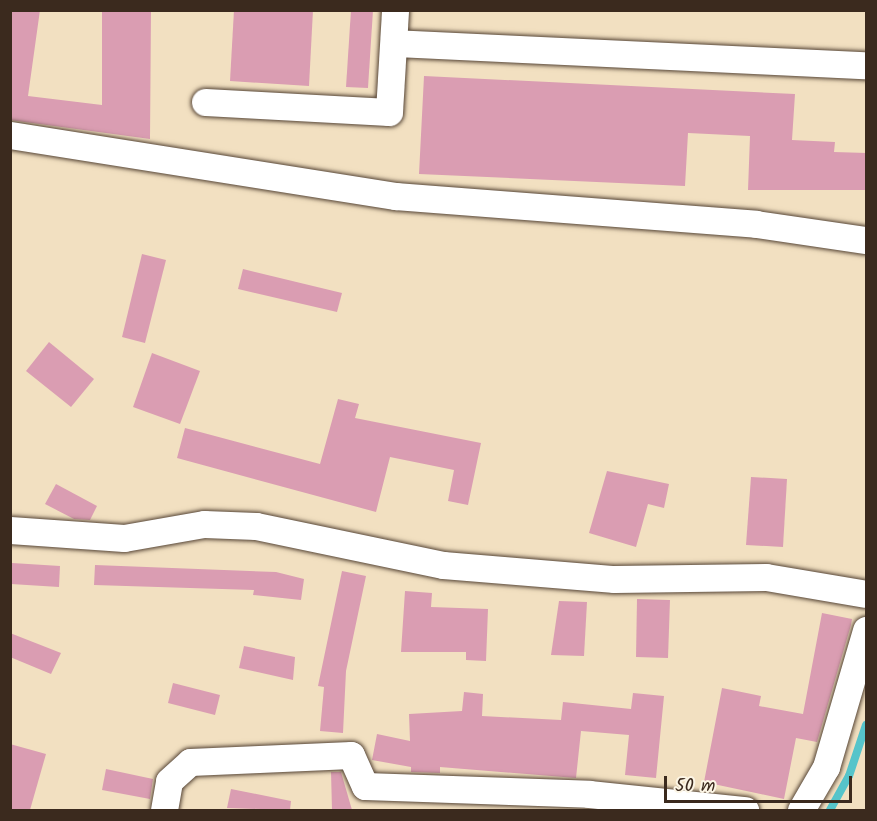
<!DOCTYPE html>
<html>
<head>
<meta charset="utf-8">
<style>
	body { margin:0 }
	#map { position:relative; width:877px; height:821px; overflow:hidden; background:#f2e0c1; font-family:Kalam,sans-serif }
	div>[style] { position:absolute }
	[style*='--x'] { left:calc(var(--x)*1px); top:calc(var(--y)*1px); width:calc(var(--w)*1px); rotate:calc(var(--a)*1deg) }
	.stream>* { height:8px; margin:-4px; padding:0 4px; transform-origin:4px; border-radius:4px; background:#56c4ca }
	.building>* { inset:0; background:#da9db2 }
	.roads { filter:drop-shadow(0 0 2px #564536) drop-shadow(0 0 2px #564536) }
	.street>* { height:27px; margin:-13.5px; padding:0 13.5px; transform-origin:13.5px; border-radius:13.5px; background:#fff }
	span { translate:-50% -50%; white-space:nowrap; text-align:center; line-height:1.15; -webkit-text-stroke:4.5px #fcf5e5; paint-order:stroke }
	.frame { position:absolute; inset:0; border:12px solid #3b2a1e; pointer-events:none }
	.scale { position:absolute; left:664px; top:776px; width:188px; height:27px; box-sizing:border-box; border:3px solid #3b2a1e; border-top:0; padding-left:8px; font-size:18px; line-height:21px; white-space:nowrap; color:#3b2a1e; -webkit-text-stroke:4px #fcf5e5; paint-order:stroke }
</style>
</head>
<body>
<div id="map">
	<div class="stream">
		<div style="--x:830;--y:810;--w:39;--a:-61"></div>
		<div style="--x:849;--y:776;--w:54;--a:-71.6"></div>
	</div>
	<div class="building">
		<div style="clip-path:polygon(10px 10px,40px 10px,28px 96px,102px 105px,102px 10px,151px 10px,150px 139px,10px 120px)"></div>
		<div style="clip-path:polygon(234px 10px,313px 10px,309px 86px,230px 81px)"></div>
		<div style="clip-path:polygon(351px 10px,373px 10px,368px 88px,346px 87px)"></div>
		<div style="clip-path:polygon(424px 76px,795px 94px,792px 140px,835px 142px,834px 152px,867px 153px,867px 190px,748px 190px,750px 136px,688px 133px,685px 186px,419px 174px)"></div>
		<div style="clip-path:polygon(142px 254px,166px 260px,145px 343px,122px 337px)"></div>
		<div style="clip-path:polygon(243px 269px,342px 293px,337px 312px,238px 289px)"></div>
		<div style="clip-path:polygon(49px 342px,94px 379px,71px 407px,26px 371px)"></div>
		<div style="clip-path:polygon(152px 353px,200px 371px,180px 424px,133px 407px)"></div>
		<div style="clip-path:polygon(338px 399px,359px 404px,355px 418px,481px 443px,468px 505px,448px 501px,454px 470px,390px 457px,376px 512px,177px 458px,185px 428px,320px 464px)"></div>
		<div style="clip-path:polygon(607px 471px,669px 484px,664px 508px,648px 504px,636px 547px,589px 533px)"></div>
		<div style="clip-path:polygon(751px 477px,787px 479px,783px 547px,746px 545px)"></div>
		<div style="clip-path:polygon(56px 484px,97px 506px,90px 520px,74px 519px,45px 504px)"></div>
		<div style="clip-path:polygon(12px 563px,60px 566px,59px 587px,11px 584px)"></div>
		<div style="clip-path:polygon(95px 565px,276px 572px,304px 579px,301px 600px,253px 595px,254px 590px,94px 585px)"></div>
		<div style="clip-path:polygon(342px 571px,366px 576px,346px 671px,343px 733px,320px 731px,324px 687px,318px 686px)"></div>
		<div style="clip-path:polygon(405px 591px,432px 593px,431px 607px,488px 609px,486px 661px,466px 660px,466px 652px,401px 652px)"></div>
		<div style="clip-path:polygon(637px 599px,670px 600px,668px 658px,636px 657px)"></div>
		<div style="clip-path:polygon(559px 601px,587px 602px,584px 656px,551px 655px)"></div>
		<div style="clip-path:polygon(822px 613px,852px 619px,851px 625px,817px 742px,796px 738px,784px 799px,704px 782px,722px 688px,761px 696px,759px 706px,803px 714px)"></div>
		<div style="clip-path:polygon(10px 633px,61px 653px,51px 674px,10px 657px)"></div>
		<div style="clip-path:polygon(244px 646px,295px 657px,293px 680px,239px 668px)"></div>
		<div style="clip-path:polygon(173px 683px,220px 695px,215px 715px,168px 703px)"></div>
		<div style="clip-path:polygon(464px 692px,483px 694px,482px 716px,561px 720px,563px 702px,631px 709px,633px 693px,664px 696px,656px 778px,625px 775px,629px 735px,581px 731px,576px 778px,440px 767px,440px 773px,411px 772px,411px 767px,372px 760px,377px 734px,410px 741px,409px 714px,462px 711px)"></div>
		<div style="clip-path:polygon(10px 744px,46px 754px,30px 810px,10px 810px)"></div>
		<div style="clip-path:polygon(106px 769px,153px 779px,150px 799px,102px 790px)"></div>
		<div style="clip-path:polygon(331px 772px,341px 772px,352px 810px,332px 810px)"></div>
		<div style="clip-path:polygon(231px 789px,291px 801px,290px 810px,227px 808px)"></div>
	</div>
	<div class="roads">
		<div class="street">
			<div style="--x:394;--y:43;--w:473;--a:2.7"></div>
			<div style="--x:205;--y:102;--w:184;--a:3.1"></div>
			<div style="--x:389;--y:112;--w:102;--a:-86.6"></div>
			<div style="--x:10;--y:135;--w:390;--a:9"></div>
			<div style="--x:395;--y:196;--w:362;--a:4.4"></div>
			<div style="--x:756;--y:224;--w:111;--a:8.3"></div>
			<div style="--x:10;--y:530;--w:114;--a:4"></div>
			<div style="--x:124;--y:538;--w:81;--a:-9.9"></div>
			<div style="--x:204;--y:524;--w:52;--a:2.2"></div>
			<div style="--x:256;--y:526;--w:191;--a:11.8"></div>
			<div style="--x:443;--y:565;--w:172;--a:4.7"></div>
			<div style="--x:614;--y:579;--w:152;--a:-0.8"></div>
			<div style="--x:766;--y:577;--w:101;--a:9.6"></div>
			<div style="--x:164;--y:810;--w:29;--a:-80"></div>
			<div style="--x:169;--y:781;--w:28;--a:-42"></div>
			<div style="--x:190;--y:762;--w:161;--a:-2.5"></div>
			<div style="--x:351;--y:755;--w:34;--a:66"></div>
			<div style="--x:365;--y:786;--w:224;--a:2"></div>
			<div style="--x:589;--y:794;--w:157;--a:5.9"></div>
			<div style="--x:801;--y:810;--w:50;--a:-59.8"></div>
			<div style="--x:826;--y:767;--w:143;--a:-73.7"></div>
		</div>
	</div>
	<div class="frame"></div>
	<div class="scale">50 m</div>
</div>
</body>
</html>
